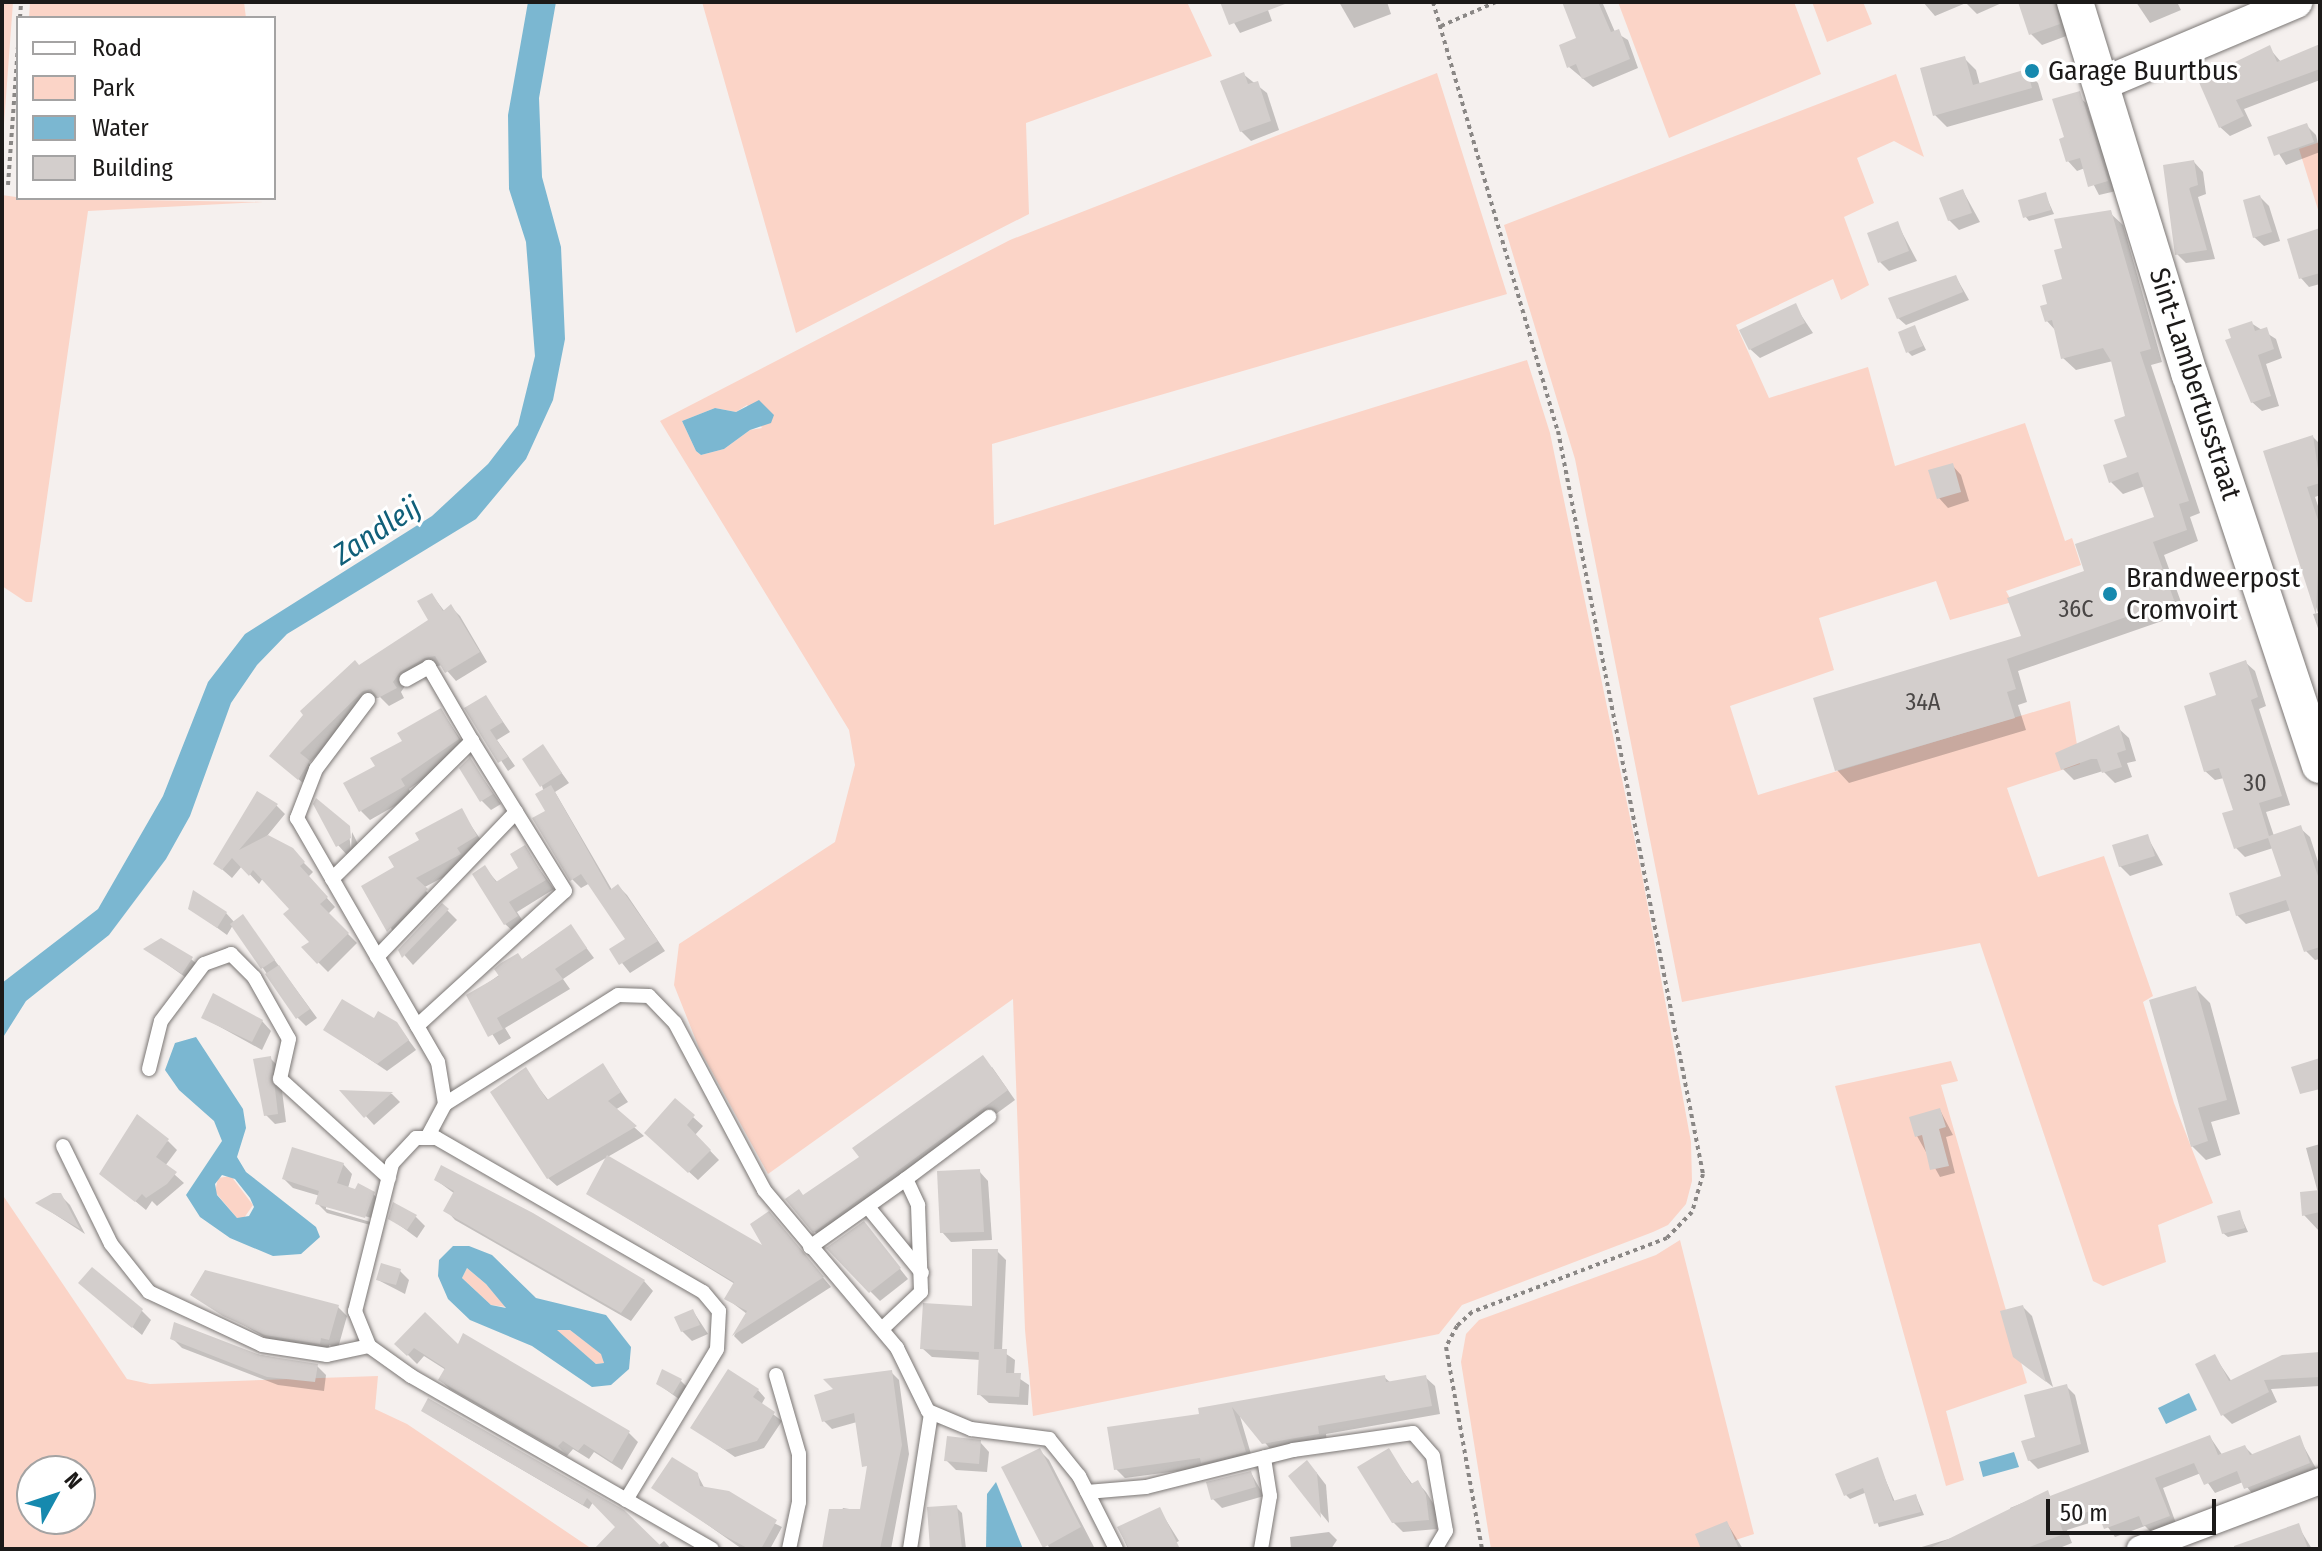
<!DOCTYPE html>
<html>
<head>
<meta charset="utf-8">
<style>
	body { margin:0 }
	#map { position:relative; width:2322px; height:1551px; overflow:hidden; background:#f5f0ee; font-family:"Fira Sans Condensed",sans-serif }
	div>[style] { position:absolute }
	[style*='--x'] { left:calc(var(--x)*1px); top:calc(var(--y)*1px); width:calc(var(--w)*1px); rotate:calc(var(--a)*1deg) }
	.green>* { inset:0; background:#fbd4c7 }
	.water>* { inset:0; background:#7bb7d1 }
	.shadow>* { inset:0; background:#0003 }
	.building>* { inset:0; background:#d3cecc }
	.path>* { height:4px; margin-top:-2px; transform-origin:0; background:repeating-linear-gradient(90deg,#8a8785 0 4px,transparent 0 8px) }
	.roads { filter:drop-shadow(0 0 2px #7b7775) drop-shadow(0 0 2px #7b7775) }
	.service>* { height:14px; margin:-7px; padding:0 7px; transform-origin:7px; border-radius:7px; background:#fff }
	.minor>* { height:26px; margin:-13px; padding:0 13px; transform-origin:13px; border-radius:13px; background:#fff }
	.tertiary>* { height:32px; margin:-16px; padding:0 16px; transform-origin:16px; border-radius:16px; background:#fff }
	.secondary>* { height:36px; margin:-18px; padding:0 18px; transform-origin:18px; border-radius:18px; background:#fff }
	.dots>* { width:22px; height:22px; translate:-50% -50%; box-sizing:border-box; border:4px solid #fff; border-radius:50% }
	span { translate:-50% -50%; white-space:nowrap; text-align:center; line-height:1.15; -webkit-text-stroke:6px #fff; paint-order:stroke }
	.number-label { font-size:24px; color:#4a4746 }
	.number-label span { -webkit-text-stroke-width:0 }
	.poi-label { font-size:28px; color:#1c1a19 }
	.left { translate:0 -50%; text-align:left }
	.street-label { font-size:28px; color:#1c1a19 }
	.water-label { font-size:30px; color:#105f79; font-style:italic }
	.frame { position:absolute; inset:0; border:4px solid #1c1a19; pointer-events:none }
	.legend { position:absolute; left:16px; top:16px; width:260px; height:184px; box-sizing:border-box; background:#fff; border:2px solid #a4a3a3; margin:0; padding:10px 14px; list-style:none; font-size:24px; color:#1c1a19 }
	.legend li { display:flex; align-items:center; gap:16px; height:40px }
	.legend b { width:40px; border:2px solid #a4a3a3 }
	.north { position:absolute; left:16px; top:1455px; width:80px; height:80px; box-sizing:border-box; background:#fff; border:2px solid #a4a3a3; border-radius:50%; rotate:50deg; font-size:22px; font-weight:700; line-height:32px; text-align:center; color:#1c1a19 }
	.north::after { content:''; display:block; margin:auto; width:28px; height:36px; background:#1689ae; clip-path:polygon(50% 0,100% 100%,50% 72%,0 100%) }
	.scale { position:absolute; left:2046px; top:1499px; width:170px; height:36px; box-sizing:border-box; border:4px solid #1c1a19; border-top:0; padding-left:10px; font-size:24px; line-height:28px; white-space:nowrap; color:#1c1a19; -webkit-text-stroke:6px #fff; paint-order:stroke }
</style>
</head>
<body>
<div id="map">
	<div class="green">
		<div style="clip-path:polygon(2px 2px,13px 2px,2px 151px)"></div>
		<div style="clip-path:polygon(30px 2px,244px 2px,246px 18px,29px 18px)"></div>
		<div style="clip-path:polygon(702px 2px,1187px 2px,1212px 56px,1026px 123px,1029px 214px,796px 333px)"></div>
		<div style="clip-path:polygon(1618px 2px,1794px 2px,1821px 74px,1669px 138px)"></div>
		<div style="clip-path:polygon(1812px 2px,1863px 2px,1872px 24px,1827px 42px)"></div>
		<div style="clip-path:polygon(evenodd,1437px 73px,1507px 294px,992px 444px,994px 525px,1527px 360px,1550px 433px,1642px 875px,1691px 1142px,1692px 1181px,1686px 1204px,1668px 1225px,1653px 1232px,1462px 1305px,1439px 1334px,1033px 1416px,1025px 1330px,1013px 999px,768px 1174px,699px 1048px,674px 985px,679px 944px,835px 842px,855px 765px,849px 730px,660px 421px,1010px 240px,1437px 73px,747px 405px,762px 428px,750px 430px,724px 449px,701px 455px,696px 451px,682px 421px,715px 408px,736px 412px,747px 405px)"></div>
		<div style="clip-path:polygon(1896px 74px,1924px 157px,1894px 141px,1857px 158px,1874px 203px,1844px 217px,1869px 285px,1841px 300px,1833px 279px,1736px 325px,1769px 398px,1868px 367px,1895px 466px,2025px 423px,2065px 541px,2072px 538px,2081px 565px,2006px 591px,2012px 602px,1950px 620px,1936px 581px,1819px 618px,1834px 670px,1730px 706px,1758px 795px,2070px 701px,2080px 764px,2007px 788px,2038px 877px,2104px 856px,2153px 996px,2143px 1002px,2174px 1103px,2213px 1203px,2158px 1225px,2166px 1262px,2103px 1286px,2093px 1281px,1980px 943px,1682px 1002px,1575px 459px,1504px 225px)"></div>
		<div style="clip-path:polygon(2320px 142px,2320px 216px,2299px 149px)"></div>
		<div style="clip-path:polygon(18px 163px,18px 198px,263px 202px,88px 211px,32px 602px,26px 602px,2px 586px,2px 195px,16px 197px)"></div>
		<div style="clip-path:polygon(1951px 1061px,1958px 1081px,1941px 1085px,2027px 1383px,1946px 1411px,1964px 1480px,1946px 1486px,1835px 1086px)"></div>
		<div style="clip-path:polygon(231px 1176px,253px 1205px,244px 1218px,237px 1218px,215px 1192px,218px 1178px)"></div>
		<div style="clip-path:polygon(evenodd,2px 1194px,127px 1379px,150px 1384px,378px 1376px,375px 1409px,407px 1424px,592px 1549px,2px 1549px,2px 1194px,32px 1471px,80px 1471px,80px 1519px,32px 1519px,32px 1471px)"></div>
		<div style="clip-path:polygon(1680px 1240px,1754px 1534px,1708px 1549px,1491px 1549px,1461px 1362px,1466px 1334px,1479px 1320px,1656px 1255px)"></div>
		<div style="clip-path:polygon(467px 1268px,486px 1284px,506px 1307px,491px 1305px,462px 1278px)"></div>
		<div style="clip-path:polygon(556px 1330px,570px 1330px,602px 1354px,604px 1363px,596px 1364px)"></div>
	</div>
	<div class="water">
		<div style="clip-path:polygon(528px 2px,556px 2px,539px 98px,542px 177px,561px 247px,565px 339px,553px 400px,526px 459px,476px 519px,287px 634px,257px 665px,231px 703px,190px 816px,166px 859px,109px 935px,26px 1001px,2px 1039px,2px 983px,98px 909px,163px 796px,208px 682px,245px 634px,432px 516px,488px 464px,518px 425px,535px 356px,526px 242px,509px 189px,508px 115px)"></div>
		<div style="clip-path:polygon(759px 400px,774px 415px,771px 423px,750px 430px,724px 449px,701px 455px,696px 451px,682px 421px,715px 408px,736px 412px)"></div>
		<div style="clip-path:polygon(evenodd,196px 1037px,243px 1109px,246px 1128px,237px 1157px,246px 1172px,316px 1227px,320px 1237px,301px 1254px,273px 1256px,230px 1238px,200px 1217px,186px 1195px,222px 1141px,214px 1121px,179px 1090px,165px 1070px,175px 1043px,196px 1037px,222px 1175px,235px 1179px,250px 1198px,254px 1207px,249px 1216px,237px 1218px,217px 1195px,215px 1184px,222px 1175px)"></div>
		<div style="clip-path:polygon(evenodd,453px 1246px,469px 1246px,492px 1255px,536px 1298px,606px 1315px,631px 1347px,629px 1369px,611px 1385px,592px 1387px,532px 1346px,470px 1320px,448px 1299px,438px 1276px,439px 1260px,453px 1246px,467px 1268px,486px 1284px,506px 1308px,491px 1305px,462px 1278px,467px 1268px,453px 1246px,557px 1330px,570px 1330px,601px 1354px,604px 1363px,596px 1364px,557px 1330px)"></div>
		<div style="clip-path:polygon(2189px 1393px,2197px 1410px,2166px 1424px,2158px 1408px)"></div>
		<div style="clip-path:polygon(2014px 1452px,2019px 1467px,1983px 1477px,1979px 1462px)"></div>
		<div style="clip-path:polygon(996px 1482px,1023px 1549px,986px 1549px,987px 1494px)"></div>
	</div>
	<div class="shadow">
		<div style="clip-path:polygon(1222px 2px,1265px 2px,1272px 21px,1240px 33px)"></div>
		<div style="clip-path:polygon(1339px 2px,1387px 2px,1391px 14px,1354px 28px)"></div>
		<div style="clip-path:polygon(1575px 2px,1603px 4px,1615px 32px,1628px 40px,1638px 68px,1593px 87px,1569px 67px,1579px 39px)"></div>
		<div style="clip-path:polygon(1923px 2px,2004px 2px,1977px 14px,1966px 3px,1935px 16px)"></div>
		<div style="clip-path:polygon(2020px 2px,2060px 2px,2069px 35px,2042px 45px,2031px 34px)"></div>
		<div style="clip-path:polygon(2136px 2px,2177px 2px,2181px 10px,2150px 23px)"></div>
		<div style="clip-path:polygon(2320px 46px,2320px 80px,2244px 109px,2252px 126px,2230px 136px,2220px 127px,2201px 81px,2269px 48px,2281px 62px)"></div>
		<div style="clip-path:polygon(1964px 58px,1976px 70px,1980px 85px,2026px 71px,2038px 83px,2043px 100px,1947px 127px,1935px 115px)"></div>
		<div style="clip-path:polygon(1243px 74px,1267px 93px,1279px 130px,1251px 141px,1241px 131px)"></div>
		<div style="clip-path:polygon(2076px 94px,2086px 103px,2116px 191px,2099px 195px,2085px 168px,2077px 171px,2068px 161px)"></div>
		<div style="clip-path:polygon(2306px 125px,2316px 135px,2320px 152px,2286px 165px,2270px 139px)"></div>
		<div style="clip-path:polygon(2194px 162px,2203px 172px,2206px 194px,2198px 197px,2215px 259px,2186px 263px,2177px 254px)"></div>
		<div style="clip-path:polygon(1963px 191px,1980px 222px,1959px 230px,1949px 220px)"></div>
		<div style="clip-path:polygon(2045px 194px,2054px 214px,2029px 221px,2025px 216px)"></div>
		<div style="clip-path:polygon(2260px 197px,2269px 206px,2280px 241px,2264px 246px,2254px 237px)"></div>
		<div style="clip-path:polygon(2110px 213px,2123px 225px,2162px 362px,2151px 365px,2200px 513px,2190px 517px,2198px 541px,2164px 555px,2185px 613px,2018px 671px,2027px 702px,2018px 705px,2026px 730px,1849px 783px,1837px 770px,2023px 637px,2087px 572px,2157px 519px,2145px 486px,2123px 494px,2111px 482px,2129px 458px,2128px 417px,2113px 361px,2076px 370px,2063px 358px,2056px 331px,2047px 321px,2065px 280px,2064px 249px)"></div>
		<div style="clip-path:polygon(1897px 223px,1917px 261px,1889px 271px,1880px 262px)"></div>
		<div style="clip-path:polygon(2320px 230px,2320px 284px,2309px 287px,2301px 278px)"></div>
		<div style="clip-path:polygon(1956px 277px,1969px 300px,1906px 325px,1898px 318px)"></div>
		<div style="clip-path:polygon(1795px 306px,1813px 333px,1760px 358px,1750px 349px)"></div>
		<div style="clip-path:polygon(2251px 323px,2276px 339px,2282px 358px,2266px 364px,2279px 406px,2262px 411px,2252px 402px)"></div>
		<div style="clip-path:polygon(1915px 328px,1926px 350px,1912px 356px,1908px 352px)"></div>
		<div style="clip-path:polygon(2313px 437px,2320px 444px,2320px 495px,2315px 497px,2320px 512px,2320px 634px,2313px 614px,2318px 613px,2265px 452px)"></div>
		<div style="clip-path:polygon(1952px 465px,1961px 475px,1969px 501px,1948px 508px,1939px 498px)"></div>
		<div style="clip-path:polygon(432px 595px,445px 612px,451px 607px,460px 616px,487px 662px,456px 681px,442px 665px,434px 667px,407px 683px,401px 692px,404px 698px,389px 706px,380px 697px,374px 699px,309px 763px,317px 771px,308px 787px,281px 765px,359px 667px,431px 621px)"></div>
		<div style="clip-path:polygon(2245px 662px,2255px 671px,2266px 706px,2259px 709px,2290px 805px,2266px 812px,2274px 836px,2300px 828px,2310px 837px,2320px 868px,2320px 959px,2315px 960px,2306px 951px,2291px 910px,2246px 924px,2237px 915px,2284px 878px,2273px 848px,2245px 857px,2236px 848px,2235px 811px,2224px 778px,2215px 780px,2205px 771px,2218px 697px)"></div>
		<div style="clip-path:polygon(486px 697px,510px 732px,497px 740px,515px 766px,508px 771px,467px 709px)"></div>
		<div style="clip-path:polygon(441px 710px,467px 749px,409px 789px,412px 796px,370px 820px,361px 811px,377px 767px)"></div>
		<div style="clip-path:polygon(2118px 728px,2129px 738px,2136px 761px,2127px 763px,2132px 777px,2115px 783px,2103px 771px,2074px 780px,2063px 769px)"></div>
		<div style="clip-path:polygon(543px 747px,569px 783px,555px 792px,612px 890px,618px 886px,627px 895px,665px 951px,630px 973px,611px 949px,628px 939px,590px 883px,581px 888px,572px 879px,542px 786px)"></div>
		<div style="clip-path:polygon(470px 760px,501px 804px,491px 810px,482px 801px)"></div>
		<div style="clip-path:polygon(276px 805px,285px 814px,267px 836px,291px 850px,313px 872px,308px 877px,335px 907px,328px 914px,357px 943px,328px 972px,304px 948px,312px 942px,291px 909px,263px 878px,259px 884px,242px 866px,232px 878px,216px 864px)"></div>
		<div style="clip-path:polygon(461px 811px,485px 846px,468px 864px,423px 888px,435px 900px,398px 939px,364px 886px,396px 868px)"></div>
		<div style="clip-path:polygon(348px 827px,351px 849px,352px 832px,360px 848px,347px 855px,338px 845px)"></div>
		<div style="clip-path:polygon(2147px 836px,2163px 865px,2130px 876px,2120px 866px)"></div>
		<div style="clip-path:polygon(524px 848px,554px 889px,517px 912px,526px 926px,515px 933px,505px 924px,485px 868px,498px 883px,521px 869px)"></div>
		<div style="clip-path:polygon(443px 906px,457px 920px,413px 965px,400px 950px)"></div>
		<div style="clip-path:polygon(190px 908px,226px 913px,235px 923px,243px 917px,317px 1018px,306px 1026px,297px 1017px,233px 925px,227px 935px)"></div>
		<div style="clip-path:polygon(570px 926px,594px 958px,563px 979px,570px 989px,505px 1028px,511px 1038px,499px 1045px,469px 996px)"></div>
		<div style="clip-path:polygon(146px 949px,191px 959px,201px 968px,192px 982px)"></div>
		<div style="clip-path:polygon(2196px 989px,2210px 1003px,2240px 1114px,2211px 1122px,2221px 1155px,2206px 1160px,2192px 1146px)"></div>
		<div style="clip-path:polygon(204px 1018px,262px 1021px,271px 1031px,262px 1050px)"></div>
		<div style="clip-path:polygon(396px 1023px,416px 1050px,387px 1071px,326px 1030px)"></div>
		<div style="clip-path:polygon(270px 1058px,279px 1067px,286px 1122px,275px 1124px,266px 1115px)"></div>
		<div style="clip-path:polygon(603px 1066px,628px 1102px,615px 1110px,644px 1136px,557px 1186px,548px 1178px,525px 1070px,549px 1101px)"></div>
		<div style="clip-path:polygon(992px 1067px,1015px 1100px,824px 1240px,814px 1231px,804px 1197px)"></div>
		<div style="clip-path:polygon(344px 1092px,392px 1094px,400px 1102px,374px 1125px)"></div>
		<div style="clip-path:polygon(675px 1101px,703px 1126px,695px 1135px,719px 1160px,698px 1180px,656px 1142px)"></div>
		<div style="clip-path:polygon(1940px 1110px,1953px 1135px,1946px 1137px,1955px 1173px,1940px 1177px,1917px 1136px)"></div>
		<div style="clip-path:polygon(168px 1141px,177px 1150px,165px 1166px,184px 1183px,157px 1206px,152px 1201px,146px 1210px,102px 1174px)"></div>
		<div style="clip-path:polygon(2320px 1144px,2320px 1232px,2304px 1215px,2318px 1193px,2306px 1148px)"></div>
		<div style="clip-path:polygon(evenodd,343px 1164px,352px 1174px,348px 1188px,373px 1194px,383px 1203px,374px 1226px,327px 1213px,317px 1203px,320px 1196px,293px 1188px,284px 1179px,343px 1164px,326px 1205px,375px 1219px,374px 1223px,326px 1209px,326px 1205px)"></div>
		<div style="clip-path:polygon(442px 1168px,644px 1281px,653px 1291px,631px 1321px,455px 1220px,446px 1210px,455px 1194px,436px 1180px)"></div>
		<div style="clip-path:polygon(979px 1171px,988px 1181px,992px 1240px,951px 1242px,942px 1232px)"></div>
		<div style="clip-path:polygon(588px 1194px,768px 1250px,777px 1223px,831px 1287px,742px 1344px,734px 1336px,747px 1314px,726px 1298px,735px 1284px)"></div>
		<div style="clip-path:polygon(60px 1195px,70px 1205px,85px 1234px,39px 1204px)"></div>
		<div style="clip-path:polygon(2239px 1212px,2248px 1232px,2228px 1237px,2223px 1233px)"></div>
		<div style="clip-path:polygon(416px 1217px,425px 1226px,417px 1238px,391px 1219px)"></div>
		<div style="clip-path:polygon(864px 1223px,908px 1279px,880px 1301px,871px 1292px)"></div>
		<div style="clip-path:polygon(997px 1251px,1006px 1260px,1002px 1351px,1015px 1360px,1014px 1375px,1029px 1385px,1028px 1405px,989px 1403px,979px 1394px,981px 1360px,932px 1357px,922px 1348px,974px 1308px)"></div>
		<div style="clip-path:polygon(400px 1271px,409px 1280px,405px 1294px,378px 1280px)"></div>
		<div style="clip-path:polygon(90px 1292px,142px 1311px,151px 1320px,142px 1335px)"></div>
		<div style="clip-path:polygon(193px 1295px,338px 1307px,347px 1316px,338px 1348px,329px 1345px,329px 1352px,276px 1344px)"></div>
		<div style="clip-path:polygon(2023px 1307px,2032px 1316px,2053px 1387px,2014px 1356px)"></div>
		<div style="clip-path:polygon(693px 1311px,708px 1334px,692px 1341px,682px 1331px)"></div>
		<div style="clip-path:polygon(464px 1336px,629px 1433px,638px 1442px,622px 1470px,594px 1452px,589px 1459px,573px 1449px,567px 1456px,450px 1389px,440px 1380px,446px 1370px,424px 1356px,417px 1364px,397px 1344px,458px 1347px)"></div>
		<div style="clip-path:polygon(172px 1338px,317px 1366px,326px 1375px,324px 1391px,278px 1385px,182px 1348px)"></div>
		<div style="clip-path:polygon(2320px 1354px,2320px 1386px,2271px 1389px,2277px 1402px,2232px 1424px,2223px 1415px,2215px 1357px,2232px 1382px)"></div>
		<div style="clip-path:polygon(891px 1372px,899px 1380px,909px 1454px,891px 1549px,824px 1549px,843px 1508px,862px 1511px,868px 1470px,857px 1422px,832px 1429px,824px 1421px)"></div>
		<div style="clip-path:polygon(1384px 1377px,1391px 1383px,1425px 1377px,1435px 1386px,1440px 1414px,1326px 1434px,1327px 1443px,1273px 1452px,1239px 1413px,1253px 1461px,1125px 1478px,1116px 1469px,1202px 1415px,1201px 1410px)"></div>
		<div style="clip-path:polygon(681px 1381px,690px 1390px,683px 1402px,658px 1384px)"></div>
		<div style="clip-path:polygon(2067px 1387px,2075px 1395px,2089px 1452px,2038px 1469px,2029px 1460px)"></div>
		<div style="clip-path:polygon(758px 1390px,765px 1398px,761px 1405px,782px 1421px,764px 1448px,735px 1457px,693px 1428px)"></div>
		<div style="clip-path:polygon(430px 1416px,623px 1512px,658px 1546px,664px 1541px,671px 1549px,627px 1549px,618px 1527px,593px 1502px,589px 1509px)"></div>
		<div style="clip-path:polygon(2210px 1437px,2223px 1456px,2245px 1447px,2254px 1456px,2299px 1438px,2318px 1472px,2255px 1497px,2243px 1482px,2215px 1493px,2201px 1473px,2163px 1488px,2177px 1526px,2154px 1535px,2145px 1526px,2115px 1537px,2102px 1519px,2067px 1530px,2072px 1543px,2057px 1549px,1915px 1549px,1982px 1529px,2012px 1513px,2010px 1508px,2047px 1493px,2052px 1498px)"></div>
		<div style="clip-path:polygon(980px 1442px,989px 1452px,987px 1472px,956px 1470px,946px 1460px)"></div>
		<div style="clip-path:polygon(1040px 1451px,1049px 1460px,1095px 1549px,1050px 1549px,1004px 1468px)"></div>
		<div style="clip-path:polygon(1388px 1451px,1413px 1485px,1417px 1482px,1426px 1492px,1436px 1508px,1437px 1529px,1403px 1532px,1393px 1522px)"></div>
		<div style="clip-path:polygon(1877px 1460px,1895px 1502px,1916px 1496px,1924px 1515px,1879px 1527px,1867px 1492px,1850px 1499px,1846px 1495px)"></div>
		<div style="clip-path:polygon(1316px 1472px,1326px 1485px,1329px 1523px,1290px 1476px)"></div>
		<div style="clip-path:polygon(1251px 1473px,1264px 1496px,1222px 1508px,1213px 1499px)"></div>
		<div style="clip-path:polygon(697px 1474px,705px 1489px,782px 1527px,770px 1549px,742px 1549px,661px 1492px)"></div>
		<div style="clip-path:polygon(956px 1507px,962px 1513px,966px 1549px,925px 1549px,932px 1547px)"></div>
		<div style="clip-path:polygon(1159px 1509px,1179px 1541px,1164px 1549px,1128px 1549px,1119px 1528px)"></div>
		<div style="clip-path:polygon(1727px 1523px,1743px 1549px,1701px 1549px)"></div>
		<div style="clip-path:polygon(2298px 1526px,2312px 1549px,2264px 1549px)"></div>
		<div style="clip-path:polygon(1329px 1532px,1337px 1540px,1331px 1549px,1291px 1549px,1290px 1537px)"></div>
	</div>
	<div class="building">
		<div style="clip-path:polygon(1220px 2px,1284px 2px,1285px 4px,1229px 25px)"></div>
		<div style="clip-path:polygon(1562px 2px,1598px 2px,1611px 32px,1619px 29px,1630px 59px,1582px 79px,1576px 64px,1567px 68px,1559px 45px,1576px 38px)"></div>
		<div style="clip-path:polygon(2018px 2px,2055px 2px,2060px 24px,2029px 35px)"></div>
		<div style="clip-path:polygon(2320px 44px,2320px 69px,2236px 100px,2244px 116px,2219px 128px,2198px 80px,2270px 45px,2277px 62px)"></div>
		<div style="clip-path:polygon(1965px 56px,1973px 85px,2027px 69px,2032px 88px,1933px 116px,1920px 68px)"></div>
		<div style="clip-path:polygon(1244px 72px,1248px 84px,1258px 81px,1271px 121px,1240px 132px,1220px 81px)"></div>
		<div style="clip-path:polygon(2080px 91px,2108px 181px,2088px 187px,2080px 158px,2066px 162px,2059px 139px,2064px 137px,2052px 99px)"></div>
		<div style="clip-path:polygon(2307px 123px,2314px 142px,2274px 156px,2267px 137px)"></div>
		<div style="clip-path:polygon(2194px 160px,2198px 185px,2189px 188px,2207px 250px,2175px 255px,2163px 165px)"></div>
		<div style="clip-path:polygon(1963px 189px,1972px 213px,1948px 221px,1939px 198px)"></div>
		<div style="clip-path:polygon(2046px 192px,2051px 210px,2023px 218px,2018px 200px)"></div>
		<div style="clip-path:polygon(2260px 195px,2272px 232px,2253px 238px,2243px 200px)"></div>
		<div style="clip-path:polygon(2111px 210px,2151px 349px,2140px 352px,2189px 501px,2179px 504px,2187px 530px,2153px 542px,2174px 600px,2007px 659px,2016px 689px,2007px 692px,2015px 718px,1835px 771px,1813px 698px,2021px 636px,2007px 598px,2084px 571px,2075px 544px,2154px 517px,2138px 472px,2109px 483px,2103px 465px,2127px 457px,2114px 420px,2125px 416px,2111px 361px,2103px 348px,2061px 359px,2052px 320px,2045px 322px,2040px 306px,2047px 304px,2042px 285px,2062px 279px,2054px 250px,2062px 248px,2054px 219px)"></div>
		<div style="clip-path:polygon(1898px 221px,1909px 251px,1878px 263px,1867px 233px)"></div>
		<div style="clip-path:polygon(2320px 228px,2320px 273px,2299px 279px,2287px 239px)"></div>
		<div style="clip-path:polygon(1956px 275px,1963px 292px,1897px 319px,1888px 298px)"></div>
		<div style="clip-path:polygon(1796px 303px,1805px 323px,1749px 350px,1739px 330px)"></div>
		<div style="clip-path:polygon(2252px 321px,2255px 331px,2267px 327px,2274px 349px,2258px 355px,2271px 396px,2251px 403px,2225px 340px,2231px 338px,2228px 329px)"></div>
		<div style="clip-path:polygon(1915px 325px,1923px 346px,1906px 353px,1898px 332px)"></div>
		<div style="clip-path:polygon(2313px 435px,2320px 483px,2307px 487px,2320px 526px,2316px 615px,2263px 451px)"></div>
		<div style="clip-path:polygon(1953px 463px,1961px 492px,1937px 499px,1928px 470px)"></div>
		<div style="clip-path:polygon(432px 593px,443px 611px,451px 604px,480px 652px,445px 673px,435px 656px,425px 658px,400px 672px,393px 682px,397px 688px,378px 698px,371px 689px,363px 691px,300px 753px,310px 761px,298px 780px,269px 756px,303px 715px,300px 711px,355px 660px,359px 665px,428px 620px,417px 601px)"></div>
		<div style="clip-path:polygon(2246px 660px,2258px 697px,2251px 700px,2282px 796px,2259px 803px,2269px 836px,2301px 825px,2320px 882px,2320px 947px,2304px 952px,2286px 900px,2236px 916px,2229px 893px,2281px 876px,2268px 838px,2234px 849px,2222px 813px,2233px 810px,2219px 768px,2204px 772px,2184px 706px,2216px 695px,2209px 673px)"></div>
		<div style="clip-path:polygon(486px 695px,503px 722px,490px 730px,508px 757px,498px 763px,464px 708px)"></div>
		<div style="clip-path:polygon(441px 708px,459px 739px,401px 779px,405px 786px,359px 812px,343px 783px,375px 766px,370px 758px,402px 741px,397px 733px)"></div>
		<div style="clip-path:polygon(2119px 725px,2126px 750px,2117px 753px,2122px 767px,2102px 773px,2097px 759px,2091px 759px,2061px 770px,2055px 753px)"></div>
		<div style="clip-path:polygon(543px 744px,562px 773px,540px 787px,522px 759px)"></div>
		<div style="clip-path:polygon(470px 757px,493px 794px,480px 802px,459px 768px)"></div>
		<div style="clip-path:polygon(551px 785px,610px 890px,618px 884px,658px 941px,619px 965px,609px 949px,625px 939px,581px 874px,570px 881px,532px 818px,545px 811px,535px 794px)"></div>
		<div style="clip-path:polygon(257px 791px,278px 804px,239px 850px,268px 835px,293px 848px,305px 862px,300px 866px,328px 897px,320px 904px,349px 933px,317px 964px,301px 947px,309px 942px,283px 914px,289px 909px,253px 870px,249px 876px,232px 858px,222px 870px,213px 864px)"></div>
		<div style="clip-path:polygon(316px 798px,350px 826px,351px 838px,336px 847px,313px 804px)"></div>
		<div style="clip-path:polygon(462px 808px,477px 836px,457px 848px,461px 854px,416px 878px,428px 889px,387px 932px,361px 886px,394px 867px,388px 857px,419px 840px,415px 833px)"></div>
		<div style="clip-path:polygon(2148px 834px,2155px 856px,2119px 867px,2112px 845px)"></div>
		<div style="clip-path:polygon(525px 845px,546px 880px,509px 902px,518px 916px,504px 925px,472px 874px,485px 865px,496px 882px,518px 868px,510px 854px)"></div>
		<div style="clip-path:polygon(193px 890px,227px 912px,217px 928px,188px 909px)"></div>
		<div style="clip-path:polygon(442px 903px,449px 909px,402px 958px,398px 950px)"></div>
		<div style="clip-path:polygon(243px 914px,275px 960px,261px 969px,230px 924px)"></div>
		<div style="clip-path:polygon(571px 924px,587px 948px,555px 969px,563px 979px,497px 1018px,503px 1029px,488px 1037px,466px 995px,499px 976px,494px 969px,501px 963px,518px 953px,522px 959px)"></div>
		<div style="clip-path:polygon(161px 938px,193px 957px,182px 974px,143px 949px)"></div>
		<div style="clip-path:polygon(279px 965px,310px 1009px,296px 1019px,265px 974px)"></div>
		<div style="clip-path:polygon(2196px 986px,2227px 1100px,2198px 1108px,2208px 1141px,2191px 1147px,2149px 1000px)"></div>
		<div style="clip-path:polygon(213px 993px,263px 1020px,252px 1042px,201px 1018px)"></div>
		<div style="clip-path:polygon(342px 999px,374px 1018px,378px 1011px,397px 1022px,409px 1040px,377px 1064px,323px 1030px)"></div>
		<div style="clip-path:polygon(983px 1055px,1008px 1090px,813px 1233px,785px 1199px,799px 1189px,803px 1195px,859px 1157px,852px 1148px)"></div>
		<div style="clip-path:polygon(271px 1056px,278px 1114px,264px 1116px,253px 1059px)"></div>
		<div style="clip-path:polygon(2320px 1058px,2320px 1089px,2300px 1094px,2291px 1067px)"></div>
		<div style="clip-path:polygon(603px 1063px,621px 1092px,608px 1101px,637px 1126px,547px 1179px,490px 1092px,526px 1067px,547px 1100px)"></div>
		<div style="clip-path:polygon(339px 1090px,393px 1092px,364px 1118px)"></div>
		<div style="clip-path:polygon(675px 1098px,695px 1115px,687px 1125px,711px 1150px,688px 1173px,644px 1133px)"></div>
		<div style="clip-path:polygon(1940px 1108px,1946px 1127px,1939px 1129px,1949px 1166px,1930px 1170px,1922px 1135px,1915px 1137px,1909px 1117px)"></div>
		<div style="clip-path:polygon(137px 1114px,169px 1139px,156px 1157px,177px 1172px,167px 1184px,146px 1198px,142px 1194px,135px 1202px,99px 1174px)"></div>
		<div style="clip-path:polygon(292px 1147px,344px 1163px,337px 1183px,355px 1189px,358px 1183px,375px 1192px,365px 1218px,315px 1204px,319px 1191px,282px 1179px)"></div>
		<div style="clip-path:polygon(607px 1155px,762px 1245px,750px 1224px,769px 1211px,824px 1277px,732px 1336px,747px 1311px,724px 1299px,734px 1282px,586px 1194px)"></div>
		<div style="clip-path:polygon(441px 1165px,533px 1213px,645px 1280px,621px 1313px,443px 1211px,454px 1191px,434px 1180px)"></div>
		<div style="clip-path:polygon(980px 1169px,984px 1232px,940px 1233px,937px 1171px)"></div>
		<div style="clip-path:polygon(2320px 1190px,2320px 1212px,2302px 1216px,2300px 1192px)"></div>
		<div style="clip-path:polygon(53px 1193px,61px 1193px,80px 1229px,35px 1203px)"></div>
		<div style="clip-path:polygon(393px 1202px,417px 1215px,407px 1230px,388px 1219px)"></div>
		<div style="clip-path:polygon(2240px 1210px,2245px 1228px,2222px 1234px,2217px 1216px)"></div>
		<div style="clip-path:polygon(864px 1221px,901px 1268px,869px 1293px,826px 1248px)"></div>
		<div style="clip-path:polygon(972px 1249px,998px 1249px,994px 1349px,1007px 1349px,1006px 1373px,1021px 1373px,1019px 1397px,977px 1395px,979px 1352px,920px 1349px,923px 1303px,972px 1306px)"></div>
		<div style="clip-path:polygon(381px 1263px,401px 1269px,396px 1285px,376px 1280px)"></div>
		<div style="clip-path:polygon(92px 1267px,143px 1309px,132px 1328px,78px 1283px)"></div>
		<div style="clip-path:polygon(205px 1270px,339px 1305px,329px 1340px,321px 1338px,320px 1344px,265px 1335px,223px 1316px,190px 1295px)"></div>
		<div style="clip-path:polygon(2023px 1305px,2026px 1316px,2046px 1382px,2013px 1357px,2000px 1311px)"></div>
		<div style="clip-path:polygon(693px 1309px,700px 1325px,681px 1332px,674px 1317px)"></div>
		<div style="clip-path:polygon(425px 1312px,458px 1344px,463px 1333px,630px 1431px,612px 1462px,584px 1444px,578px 1451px,563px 1441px,558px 1446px,565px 1453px,438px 1380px,445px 1368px,414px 1348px,407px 1356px,394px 1344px)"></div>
		<div style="clip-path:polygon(174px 1322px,260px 1355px,318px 1364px,315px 1382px,267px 1377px,170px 1339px)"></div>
		<div style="clip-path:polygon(2320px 1352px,2320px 1377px,2264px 1380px,2269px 1392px,2221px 1416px,2195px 1364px,2215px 1354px,2229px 1381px,2282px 1355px)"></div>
		<div style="clip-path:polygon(662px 1369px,682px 1379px,673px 1394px,656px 1384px)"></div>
		<div style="clip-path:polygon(728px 1369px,759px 1389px,753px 1397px,775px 1412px,757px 1441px,725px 1450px,690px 1428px)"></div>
		<div style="clip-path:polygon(892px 1370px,902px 1445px,880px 1549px,822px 1549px,829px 1509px,860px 1509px,867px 1466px,862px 1467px,854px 1413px,822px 1422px,814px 1395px,833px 1389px,823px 1379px)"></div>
		<div style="clip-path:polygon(1385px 1375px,1386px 1382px,1426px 1375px,1432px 1406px,1318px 1426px,1319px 1434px,1262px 1444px,1232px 1407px,1246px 1452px,1201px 1463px,1200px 1458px,1114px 1470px,1107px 1427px,1199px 1414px,1198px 1408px)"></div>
		<div style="clip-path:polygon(2067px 1384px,2081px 1444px,2028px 1461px,2021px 1441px,2035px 1437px,2024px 1395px)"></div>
		<div style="clip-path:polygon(428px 1398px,624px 1510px,664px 1549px,594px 1549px,615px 1527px,587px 1498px,583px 1505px,421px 1411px)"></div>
		<div style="clip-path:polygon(2210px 1435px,2218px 1455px,2245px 1445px,2250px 1455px,2300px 1435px,2310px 1463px,2244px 1489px,2237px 1471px,2204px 1485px,2194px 1463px,2155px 1478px,2170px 1516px,2143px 1526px,2139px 1516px,2104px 1529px,2096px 1509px,2059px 1521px,2064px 1534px,2024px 1549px,1928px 1549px,2048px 1490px,2050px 1496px)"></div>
		<div style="clip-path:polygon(947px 1436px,981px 1440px,979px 1464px,944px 1461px)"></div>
		<div style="clip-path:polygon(1040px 1448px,1081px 1527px,1043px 1548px,1001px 1467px)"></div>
		<div style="clip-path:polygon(1389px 1448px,1411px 1484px,1418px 1480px,1426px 1495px,1429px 1520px,1392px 1523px,1357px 1467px)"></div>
		<div style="clip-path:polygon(672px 1457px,698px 1473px,700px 1486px,729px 1491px,777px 1520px,761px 1549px,749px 1549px,723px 1535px,651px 1488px)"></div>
		<div style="clip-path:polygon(1878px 1457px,1893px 1501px,1916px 1494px,1921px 1512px,1874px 1524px,1863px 1488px,1844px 1496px,1835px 1474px)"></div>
		<div style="clip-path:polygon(1307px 1460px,1317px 1473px,1321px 1518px,1288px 1476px)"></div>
		<div style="clip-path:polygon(1251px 1471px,1256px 1487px,1211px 1500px,1206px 1482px)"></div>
		<div style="clip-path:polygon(957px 1505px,962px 1549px,930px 1549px,927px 1507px)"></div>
		<div style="clip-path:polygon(1160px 1507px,1180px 1549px,1129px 1549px,1117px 1527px)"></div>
		<div style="clip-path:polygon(1727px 1521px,1739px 1549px,1701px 1549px,1695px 1534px)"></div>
		<div style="clip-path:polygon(2299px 1523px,2308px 1549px,2234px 1549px,2234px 1546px)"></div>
	</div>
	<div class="path">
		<div style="--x:1433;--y:2;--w:447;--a:73.8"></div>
		<div style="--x:1558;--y:431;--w:757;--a:78.96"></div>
		<div style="--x:1703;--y:1174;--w:40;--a:106"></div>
		<div style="--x:1692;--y:1212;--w:36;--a:134"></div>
		<div style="--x:1667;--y:1238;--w:209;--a:159.2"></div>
		<div style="--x:1472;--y:1312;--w:21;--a:137"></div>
		<div style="--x:1457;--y:1326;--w:24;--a:118"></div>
		<div style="--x:1446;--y:1347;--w:205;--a:79.9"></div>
		<div style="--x:20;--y:18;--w:16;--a:-86"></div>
		<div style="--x:1441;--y:26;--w:60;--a:-23.6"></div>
		<div style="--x:8;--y:185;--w:138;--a:-85.9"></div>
	</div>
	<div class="roads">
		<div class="service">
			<div style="--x:368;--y:700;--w:86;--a:127"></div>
			<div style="--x:316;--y:769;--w:53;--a:111.2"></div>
			<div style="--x:297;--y:818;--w:282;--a:60"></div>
			<div style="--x:438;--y:1062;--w:43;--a:80.5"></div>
			<div style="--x:445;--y:1104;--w:36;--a:118"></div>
			<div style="--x:332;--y:879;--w:197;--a:-44.6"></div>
			<div style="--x:472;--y:741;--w:86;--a:-120.2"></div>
			<div style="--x:429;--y:667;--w:26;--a:151"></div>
			<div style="--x:377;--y:957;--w:201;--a:-46.2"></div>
			<div style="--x:417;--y:1026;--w:200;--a:-42.4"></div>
			<div style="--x:565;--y:891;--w:176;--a:-121.8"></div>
			<div style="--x:149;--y:1069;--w:49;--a:-76"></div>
			<div style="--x:161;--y:1021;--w:71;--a:-53"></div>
			<div style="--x:204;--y:964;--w:29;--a:-20"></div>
			<div style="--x:231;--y:954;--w:33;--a:45"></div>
			<div style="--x:254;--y:977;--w:71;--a:60.6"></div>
			<div style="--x:289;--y:1039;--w:41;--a:102.7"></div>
			<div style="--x:280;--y:1079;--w:147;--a:42.2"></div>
			<div style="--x:445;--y:1104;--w:204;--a:-32.2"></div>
			<div style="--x:618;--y:995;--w:31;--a:2"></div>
			<div style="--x:649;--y:996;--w:37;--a:46"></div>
			<div style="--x:675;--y:1023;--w:189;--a:61.9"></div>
			<div style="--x:764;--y:1190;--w:207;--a:49.9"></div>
			<div style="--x:897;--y:1348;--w:70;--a:63.8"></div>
			<div style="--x:928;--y:1411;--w:47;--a:22.7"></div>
			<div style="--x:971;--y:1429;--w:79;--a:7.3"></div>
			<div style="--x:1049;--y:1439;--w:48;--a:51"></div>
			<div style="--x:1079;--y:1476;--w:82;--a:63.1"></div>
			<div style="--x:63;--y:1146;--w:109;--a:63.9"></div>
			<div style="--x:111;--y:1244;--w:61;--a:51.6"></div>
			<div style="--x:149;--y:1292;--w:125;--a:25.1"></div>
			<div style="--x:262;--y:1345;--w:66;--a:8.7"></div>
			<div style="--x:327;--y:1355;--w:43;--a:-12.1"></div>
			<div style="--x:906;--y:1179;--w:104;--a:-36.8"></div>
			<div style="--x:868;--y:1207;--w:85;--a:50.7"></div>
			<div style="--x:810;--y:1247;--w:118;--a:-35.3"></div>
			<div style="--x:906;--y:1179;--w:29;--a:65"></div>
			<div style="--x:918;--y:1205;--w:87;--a:88"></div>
			<div style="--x:921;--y:1292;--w:54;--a:136.5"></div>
			<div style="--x:776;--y:1375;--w:82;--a:73.8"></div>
			<div style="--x:799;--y:1454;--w:48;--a:90"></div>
			<div style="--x:799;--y:1502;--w:48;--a:102"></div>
			<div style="--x:1087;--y:1492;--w:59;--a:-4.8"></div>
			<div style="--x:1146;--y:1487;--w:152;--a:-14.1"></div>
			<div style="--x:1293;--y:1450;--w:121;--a:-8.1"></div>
			<div style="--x:1413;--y:1433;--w:30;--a:49"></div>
			<div style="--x:1433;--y:1456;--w:76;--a:80.2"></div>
			<div style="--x:1446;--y:1531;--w:21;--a:121"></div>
			<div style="--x:626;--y:1500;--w:176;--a:-58.9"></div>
			<div style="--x:717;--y:1349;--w:38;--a:-87"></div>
			<div style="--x:719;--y:1311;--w:25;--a:-130"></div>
			<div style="--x:703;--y:1292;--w:308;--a:-150"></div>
			<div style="--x:436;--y:1138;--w:20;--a:180"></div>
			<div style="--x:416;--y:1138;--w:35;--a:133"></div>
			<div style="--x:392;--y:1164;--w:152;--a:104.1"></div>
			<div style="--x:355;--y:1311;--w:38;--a:68"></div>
			<div style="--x:369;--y:1346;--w:52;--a:35.5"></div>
			<div style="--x:411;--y:1376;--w:347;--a:29.9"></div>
			<div style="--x:910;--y:1549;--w:137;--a:-81.2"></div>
			<div style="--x:1261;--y:1549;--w:54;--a:-80.4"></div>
			<div style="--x:1270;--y:1496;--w:39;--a:-99"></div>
		</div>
		<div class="minor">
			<div style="--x:2140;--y:1549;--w:192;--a:-20.7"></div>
		</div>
		<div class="tertiary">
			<div style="--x:2102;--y:84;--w:211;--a:-22.9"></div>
		</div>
		<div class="secondary">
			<div style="--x:2075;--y:2;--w:390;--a:72.9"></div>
			<div style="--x:2190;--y:375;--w:411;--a:71.6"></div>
		</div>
	</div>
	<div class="dots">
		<div style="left:2032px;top:71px;background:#1689ae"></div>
		<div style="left:2110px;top:594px;background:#1689ae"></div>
	</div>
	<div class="number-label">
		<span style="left:2076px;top:610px">36C</span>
		<span style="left:1923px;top:703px">34A</span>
		<span style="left:2255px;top:784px">30</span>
	</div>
	<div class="poi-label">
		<span class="left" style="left:2048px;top:71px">Garage Buurtbus</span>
		<span class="left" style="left:2126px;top:594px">Brandweerpost<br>Cromvoirt</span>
	</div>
	<div class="street-label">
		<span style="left:2195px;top:384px;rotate:72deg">Sint-Lambertusstraat</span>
	</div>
	<div class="water-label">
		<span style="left:377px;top:531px;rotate:-33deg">Zandleij</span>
	</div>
	<div class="frame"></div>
	<ul class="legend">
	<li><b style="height:10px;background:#fff"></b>Road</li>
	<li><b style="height:22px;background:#fbd4c7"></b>Park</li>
	<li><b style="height:22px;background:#7bb7d1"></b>Water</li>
	<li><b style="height:22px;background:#d3cecc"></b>Building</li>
	</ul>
	<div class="north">N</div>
	<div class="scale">50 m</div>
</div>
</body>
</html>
